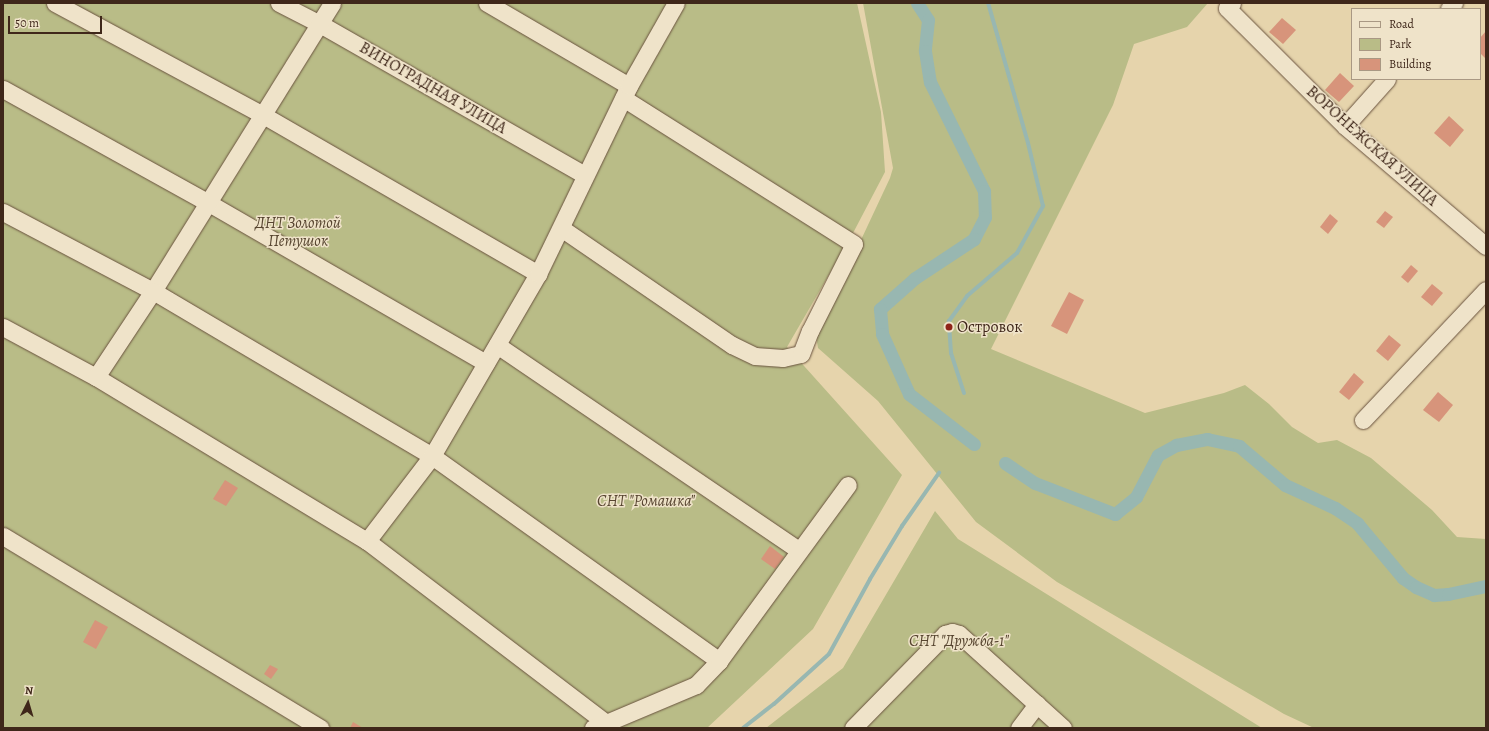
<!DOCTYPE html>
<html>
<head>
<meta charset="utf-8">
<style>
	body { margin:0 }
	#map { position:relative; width:1489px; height:731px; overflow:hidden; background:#e6d4ac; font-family:Alegreya,serif }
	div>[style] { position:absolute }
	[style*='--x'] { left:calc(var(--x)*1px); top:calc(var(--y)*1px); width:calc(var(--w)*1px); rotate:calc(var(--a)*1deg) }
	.green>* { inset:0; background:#b9bc87 }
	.stream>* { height:4px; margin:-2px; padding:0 2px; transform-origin:2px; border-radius:2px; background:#98b7b1 }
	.canal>* { height:13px; margin:-6.5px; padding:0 6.5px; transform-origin:6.5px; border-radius:6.5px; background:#98b7b1 }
	.building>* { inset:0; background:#d7947b }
	.roads { filter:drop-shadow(0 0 1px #69523e) drop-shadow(0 0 1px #69523e) }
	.minor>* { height:17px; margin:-8.5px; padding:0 8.5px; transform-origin:8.5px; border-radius:8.5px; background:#efe3c9 }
	.dots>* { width:11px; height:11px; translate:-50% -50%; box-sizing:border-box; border:2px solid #efe3c9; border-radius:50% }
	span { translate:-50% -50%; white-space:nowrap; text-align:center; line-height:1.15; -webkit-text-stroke:3px #efe3c9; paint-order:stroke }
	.street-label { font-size:16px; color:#3f271a }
	.park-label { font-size:16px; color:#574530; font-style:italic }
	.poi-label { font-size:16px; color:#3f271a }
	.left { translate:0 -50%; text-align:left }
	.frame { position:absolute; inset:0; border:4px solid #3f271a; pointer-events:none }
	.legend { position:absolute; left:1351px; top:8px; width:130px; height:72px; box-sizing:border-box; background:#efe3c9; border:1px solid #a99883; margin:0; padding:5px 7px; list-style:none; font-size:12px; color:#3f271a }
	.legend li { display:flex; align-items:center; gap:8px; height:20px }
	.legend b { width:20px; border:1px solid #a99883 }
	.north { position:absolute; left:8px; top:683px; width:40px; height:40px; -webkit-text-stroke:3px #efe3c9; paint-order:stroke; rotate:5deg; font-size:11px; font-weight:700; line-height:16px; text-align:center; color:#3f271a }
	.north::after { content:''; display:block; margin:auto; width:14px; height:18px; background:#3f271a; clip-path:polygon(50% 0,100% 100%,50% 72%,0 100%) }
	.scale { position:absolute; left:8px; top:16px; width:94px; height:18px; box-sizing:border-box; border:2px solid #3f271a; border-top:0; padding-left:5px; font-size:12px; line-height:14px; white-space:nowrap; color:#3f271a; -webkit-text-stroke:3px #efe3c9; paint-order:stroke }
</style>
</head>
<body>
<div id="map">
	<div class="green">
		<div style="clip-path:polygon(3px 3px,857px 3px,881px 112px,885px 172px,852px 235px,787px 347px,902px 475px,813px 629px,707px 728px,3px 728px)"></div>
		<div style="clip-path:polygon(863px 3px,1208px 3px,1187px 27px,1134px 44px,1113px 105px,991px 349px,1145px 413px,1224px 393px,1245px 385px,1269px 404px,1292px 427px,1318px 443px,1337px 440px,1371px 458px,1432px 510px,1457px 537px,1486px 539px,1486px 728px,1314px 728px,1284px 714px,1057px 582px,976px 522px,878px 401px,818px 348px,816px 336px,890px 178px,893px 168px)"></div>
		<div style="clip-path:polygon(935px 511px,958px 539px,1262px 728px,766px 728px,843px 668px)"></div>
	</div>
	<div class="stream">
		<div style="--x:964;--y:393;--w:42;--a:-108"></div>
		<div style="--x:951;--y:353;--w:32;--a:-94"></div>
		<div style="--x:949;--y:321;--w:31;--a:-54"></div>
		<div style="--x:967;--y:296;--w:66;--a:-40.7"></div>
		<div style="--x:1017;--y:253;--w:54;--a:-61"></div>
		<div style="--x:1043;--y:206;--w:65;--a:-103.4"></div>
		<div style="--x:1028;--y:143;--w:146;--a:-105.9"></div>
		<div style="--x:743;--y:728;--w:39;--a:-38"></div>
		<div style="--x:774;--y:704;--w:74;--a:-42.3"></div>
		<div style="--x:829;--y:654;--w:85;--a:-61.3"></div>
		<div style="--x:870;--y:579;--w:62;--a:-58.9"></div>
		<div style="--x:902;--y:526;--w:65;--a:-55.1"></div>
	</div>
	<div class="canal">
		<div style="--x:917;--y:3;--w:20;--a:57"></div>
		<div style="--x:928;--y:20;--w:31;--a:96"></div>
		<div style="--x:925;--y:51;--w:31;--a:81"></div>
		<div style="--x:930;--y:82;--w:122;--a:63.6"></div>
		<div style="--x:984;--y:191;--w:26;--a:88"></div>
		<div style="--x:985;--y:217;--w:25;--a:117"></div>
		<div style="--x:974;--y:239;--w:71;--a:146.5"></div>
		<div style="--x:915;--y:278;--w:47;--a:138.5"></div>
		<div style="--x:880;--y:309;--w:25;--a:85"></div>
		<div style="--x:882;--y:334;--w:66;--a:65.8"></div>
		<div style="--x:909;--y:394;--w:82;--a:37.6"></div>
		<div style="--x:1005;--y:463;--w:36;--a:34"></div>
		<div style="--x:1035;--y:483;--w:86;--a:21.2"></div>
		<div style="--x:1115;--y:514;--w:27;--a:-39"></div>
		<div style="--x:1136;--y:497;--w:47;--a:-62.4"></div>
		<div style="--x:1158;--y:455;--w:21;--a:-29"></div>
		<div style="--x:1176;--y:445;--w:32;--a:-11"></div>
		<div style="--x:1207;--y:439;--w:33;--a:12"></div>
		<div style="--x:1239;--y:446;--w:60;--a:40.3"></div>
		<div style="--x:1285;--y:485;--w:55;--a:24.7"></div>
		<div style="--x:1335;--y:508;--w:27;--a:34"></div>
		<div style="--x:1357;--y:523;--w:72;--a:50.1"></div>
		<div style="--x:1403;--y:578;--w:16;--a:35"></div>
		<div style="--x:1416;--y:587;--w:20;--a:24"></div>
		<div style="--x:1434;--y:595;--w:14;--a:-4"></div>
		<div style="--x:1448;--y:594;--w:39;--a:-12"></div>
	</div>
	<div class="building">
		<div style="clip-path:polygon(1282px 18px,1296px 30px,1283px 44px,1269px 32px)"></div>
		<div style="clip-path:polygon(1486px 31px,1486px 56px,1485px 58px,1480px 53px,1480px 38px)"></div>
		<div style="clip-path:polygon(1340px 73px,1354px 86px,1339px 102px,1325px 90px)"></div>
		<div style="clip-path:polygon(1449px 116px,1464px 130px,1450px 147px,1434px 133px)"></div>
		<div style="clip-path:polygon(1385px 211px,1393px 217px,1384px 228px,1376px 222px)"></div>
		<div style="clip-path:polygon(1330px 214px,1338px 221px,1328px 234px,1320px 227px)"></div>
		<div style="clip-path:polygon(1411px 265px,1418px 271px,1408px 283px,1401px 277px)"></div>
		<div style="clip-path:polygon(1432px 284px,1443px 293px,1432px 306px,1421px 297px)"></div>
		<div style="clip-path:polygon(1069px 292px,1084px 300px,1067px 334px,1051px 326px)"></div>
		<div style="clip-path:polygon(1389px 335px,1401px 345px,1388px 361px,1376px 351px)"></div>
		<div style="clip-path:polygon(1354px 373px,1364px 382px,1349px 400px,1339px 392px)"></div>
		<div style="clip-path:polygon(1438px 392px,1453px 405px,1439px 422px,1423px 410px)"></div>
		<div style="clip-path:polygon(225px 480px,238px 488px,226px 506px,213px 499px)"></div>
		<div style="clip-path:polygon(770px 546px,784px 557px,775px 569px,761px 559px)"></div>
		<div style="clip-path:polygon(95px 620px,108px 627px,96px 649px,83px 642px)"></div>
		<div style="clip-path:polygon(270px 665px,278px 669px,271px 679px,264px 674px)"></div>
		<div style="clip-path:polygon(353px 722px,363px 728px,350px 728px)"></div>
	</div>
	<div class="roads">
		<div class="minor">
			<div style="--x:55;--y:3;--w:236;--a:28.3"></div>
			<div style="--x:263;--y:115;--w:318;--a:30"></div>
			<div style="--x:279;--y:3;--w:46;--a:27.1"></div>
			<div style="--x:320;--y:24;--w:305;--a:29.7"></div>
			<div style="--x:487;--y:3;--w:164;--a:30.3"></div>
			<div style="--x:1232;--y:3;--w:7;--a:135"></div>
			<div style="--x:1227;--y:8;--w:167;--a:45"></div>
			<div style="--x:1345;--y:126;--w:185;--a:40.4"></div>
			<div style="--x:1449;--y:9;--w:8;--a:-50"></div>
			<div style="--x:3;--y:89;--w:233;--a:29"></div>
			<div style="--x:207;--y:202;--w:322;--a:30"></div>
			<div style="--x:1345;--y:126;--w:63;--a:-48.2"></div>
			<div style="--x:3;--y:212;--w:170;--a:27.8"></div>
			<div style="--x:153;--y:291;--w:339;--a:-58.1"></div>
			<div style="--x:561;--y:228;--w:207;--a:34.4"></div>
			<div style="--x:732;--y:345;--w:25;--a:26"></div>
			<div style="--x:755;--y:356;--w:28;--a:4"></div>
			<div style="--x:783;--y:358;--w:18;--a:-13"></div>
			<div style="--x:801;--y:354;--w:25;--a:-69"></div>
			<div style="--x:810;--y:331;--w:97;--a:-63.2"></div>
			<div style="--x:854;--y:244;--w:273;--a:-147.7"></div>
			<div style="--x:3;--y:327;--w:106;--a:28.3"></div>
			<div style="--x:96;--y:377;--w:103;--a:-56.5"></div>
			<div style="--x:153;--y:291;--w:324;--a:30.6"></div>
			<div style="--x:432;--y:456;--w:353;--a:35.5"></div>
			<div style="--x:497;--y:345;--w:365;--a:34.2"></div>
			<div style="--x:96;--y:377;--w:317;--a:31.2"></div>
			<div style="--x:367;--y:541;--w:300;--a:37.3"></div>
			<div style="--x:606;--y:723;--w:14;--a:159"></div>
			<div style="--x:1363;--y:420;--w:179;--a:-46.6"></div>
			<div style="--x:3;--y:536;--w:371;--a:31.2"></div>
			<div style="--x:367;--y:541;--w:107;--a:-52.6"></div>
			<div style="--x:432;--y:456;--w:211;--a:-59.8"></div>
			<div style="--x:538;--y:274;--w:209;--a:-64.2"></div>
			<div style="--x:629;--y:86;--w:95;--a:-60.5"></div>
			<div style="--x:606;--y:723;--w:98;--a:-22.9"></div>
			<div style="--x:696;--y:685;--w:33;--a:-46"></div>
			<div style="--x:719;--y:661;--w:218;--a:-53.8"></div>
			<div style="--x:853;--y:728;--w:132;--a:-45.6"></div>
			<div style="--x:945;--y:634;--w:7;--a:-16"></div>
			<div style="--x:952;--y:632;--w:7;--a:16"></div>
			<div style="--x:959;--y:634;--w:140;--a:42.1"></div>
			<div style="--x:1019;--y:728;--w:30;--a:-53"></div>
		</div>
	</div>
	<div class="dots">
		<div style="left:949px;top:327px;background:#8f2418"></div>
	</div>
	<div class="street-label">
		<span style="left:433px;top:88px;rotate:30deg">ВИНОГРАДНАЯ УЛИЦА</span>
		<span style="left:1372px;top:146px;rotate:42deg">ВОРОНЕЖСКАЯ УЛИЦА</span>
	</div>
	<div class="park-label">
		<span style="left:298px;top:232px">ДНТ Золотой<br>Петушок</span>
		<span style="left:646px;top:501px">СНТ "Ромашка"</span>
		<span style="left:959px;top:641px">СНТ "Дружба-1"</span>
	</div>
	<div class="poi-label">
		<span class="left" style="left:957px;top:327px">Островок</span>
	</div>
	<div class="frame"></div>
	<ul class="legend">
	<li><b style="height:5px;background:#efe3c9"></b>Road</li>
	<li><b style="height:11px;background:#b9bc87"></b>Park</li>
	<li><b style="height:11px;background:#d7947b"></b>Building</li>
	</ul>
	<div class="north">N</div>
	<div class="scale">50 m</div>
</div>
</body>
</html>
